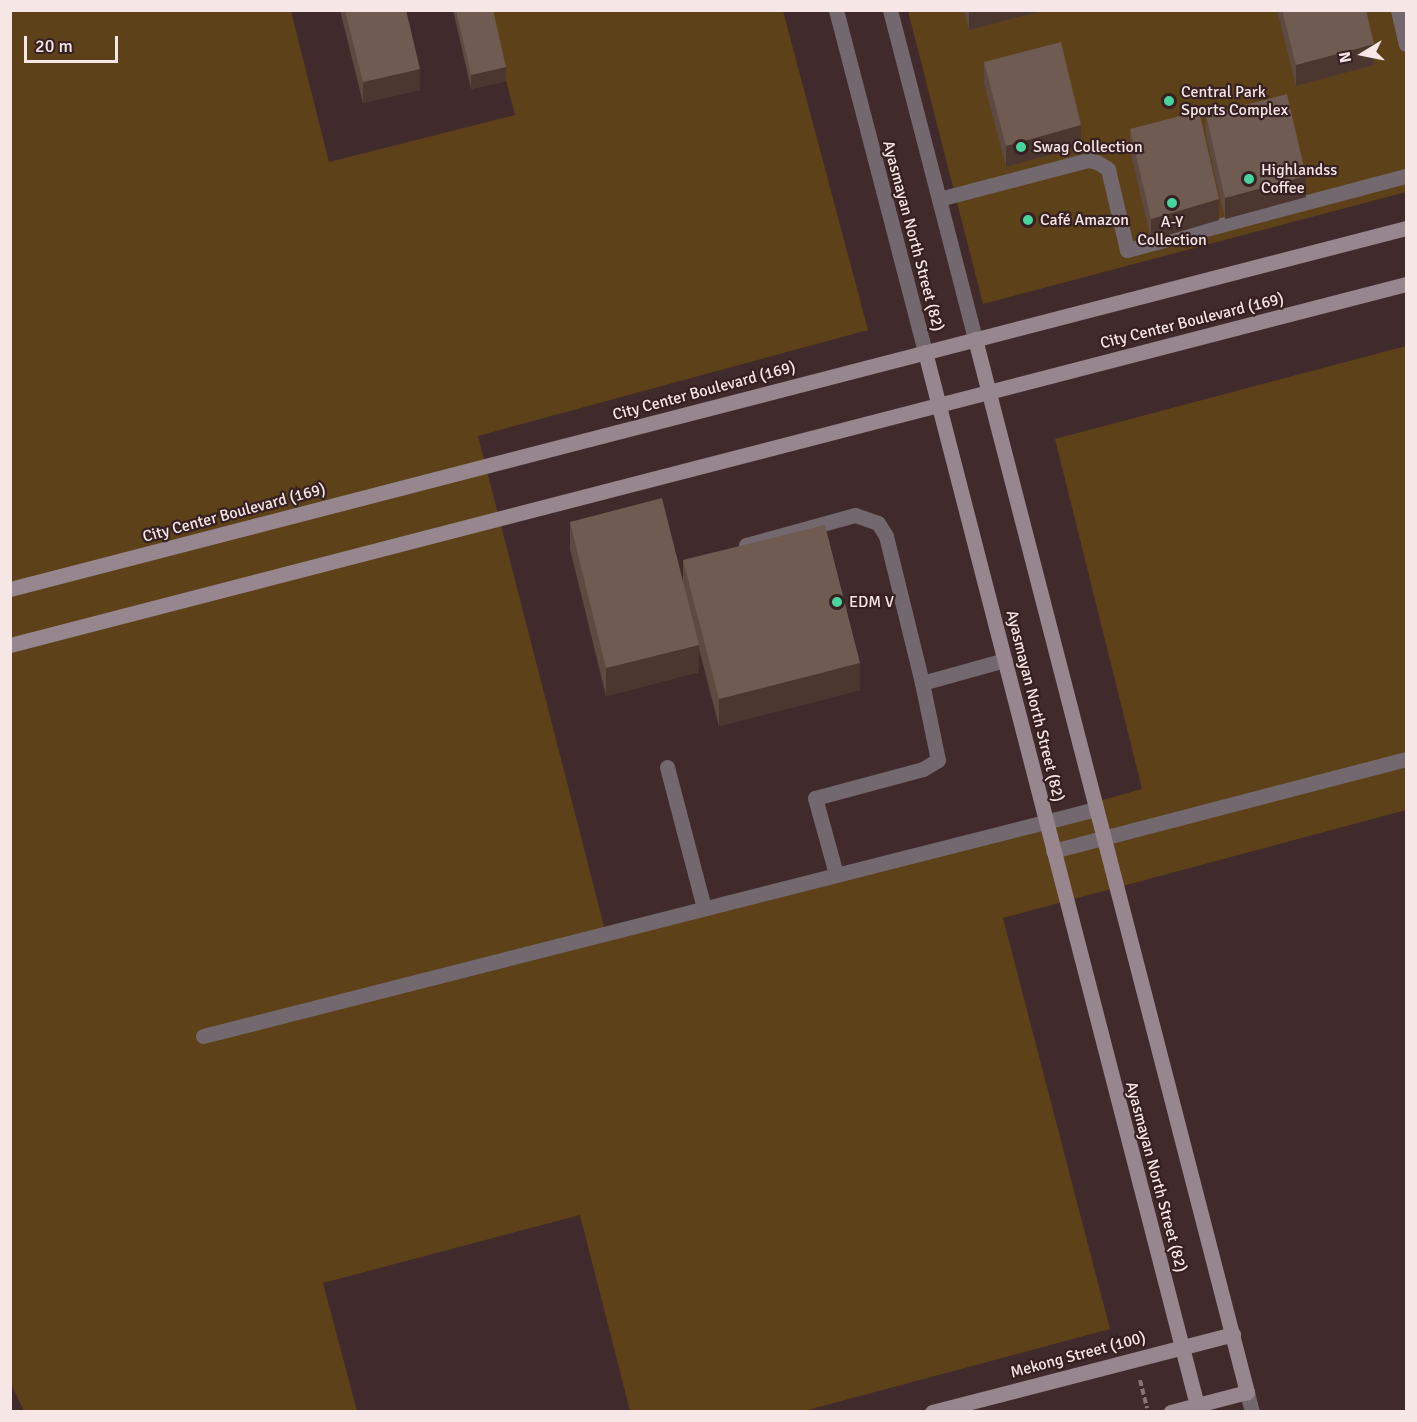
<!DOCTYPE html>
<html>
<head>
<meta charset="utf-8">
<style>
	body { margin:0 }
	#map { position:relative; width:1417px; height:1422px; overflow:hidden; background:#412a2b; font-family:Signika,sans-serif }
	div>[style] { position:absolute }
	[style*='--x'] { left:calc(var(--x)*1px); top:calc(var(--y)*1px); width:calc(var(--w)*1px); rotate:calc(var(--a)*1deg) }
	.green>* { inset:0; background:#5c4119 }
	.path>* { height:4px; margin-top:-2px; transform-origin:0; background:repeating-linear-gradient(90deg,#887475 0 6px,transparent 0 9px) }
	.lane>* { height:15px; margin:-7.5px; padding:0 7.5px; transform-origin:7.5px; border-radius:7.5px; background:#72686d }
	.street>* { height:15px; margin:-7.5px; padding:0 7.5px; transform-origin:7.5px; border-radius:7.5px; background:#72686d }
	.secondary>* { height:15px; margin:-7.5px; padding:0 7.5px; transform-origin:7.5px; border-radius:7.5px; background:#97868e }
	.wall>* { inset:0; background:#5e4a40 }
	.shaded-wall>* { inset:0; background:#4c3630 }
	.building>* { inset:0; background:#6f5b52 }
	.dots>* { width:16px; height:16px; translate:-50% -50%; box-sizing:border-box; border:3px solid #362021; border-radius:50% }
	span { translate:-50% -50%; white-space:nowrap; text-align:center; line-height:1.15; -webkit-text-stroke:4.5px #362021; paint-order:stroke }
	.poi-label { font-size:16px; color:#f6e6e6 }
	.left { translate:0 -50%; text-align:left }
	.street-label { font-size:16px; color:#f6e6e6 }
	.frame { position:absolute; inset:0; border:12px solid #f6e6e6; pointer-events:none }
	.north { position:absolute; left:1333px; top:24px; width:60px; height:60px; -webkit-text-stroke:4px #362021; paint-order:stroke; rotate:260deg; font-size:16px; font-weight:700; line-height:24px; text-align:center; color:#f6e6e6 }
	.north::after { content:''; display:block; margin:auto; width:21px; height:27px; background:#f6e6e6; clip-path:polygon(50% 0,100% 100%,50% 72%,0 100%) }
	.scale { position:absolute; left:24px; top:36px; width:94px; height:27px; box-sizing:border-box; border:3px solid #f6e6e6; border-top:0; padding-left:8px; font-size:18px; line-height:21px; white-space:nowrap; color:#f6e6e6; -webkit-text-stroke:4px #362021; paint-order:stroke }
</style>
</head>
<body>
<div id="map">
	<div class="green">
		<div style="clip-path:polygon(11px 11px,291px 11px,329px 162px,515px 115px,488px 11px,783px 11px,868px 330px,478px 436px,607px 938px,1142px 789px,1055px 439px,1406px 346px,1406px 810px,1003px 918px,1110px 1329px,804px 1411px,630px 1411px,580px 1215px,323px 1283px,357px 1411px,24px 1411px,11px 1384px)"></div>
		<div style="clip-path:polygon(908px 11px,1406px 11px,1406px 192px,983px 304px)"></div>
	</div>
	<div class="path">
		<div style="--x:1140;--y:1380;--w:29;--a:76"></div>
	</div>
	<div class="lane">
		<div style="--x:1398;--y:10;--w:35;--a:77"></div>
		<div style="--x:939;--y:199;--w:154;--a:-14.7"></div>
		<div style="--x:1088;--y:160;--w:9;--a:13"></div>
		<div style="--x:1097;--y:162;--w:13;--a:32"></div>
		<div style="--x:1108;--y:169;--w:83;--a:76.8"></div>
		<div style="--x:1127;--y:250;--w:289;--a:-14.9"></div>
		<div style="--x:746;--y:545;--w:113;--a:-15.4"></div>
		<div style="--x:855;--y:515;--w:24;--a:19"></div>
		<div style="--x:878;--y:523;--w:15;--a:58"></div>
		<div style="--x:886;--y:536;--w:151;--a:76.2"></div>
		<div style="--x:922;--y:683;--w:86;--a:-15.5"></div>
		<div style="--x:667;--y:767;--w:146;--a:75.3"></div>
		<div style="--x:836;--y:874;--w:79;--a:-105.4"></div>
		<div style="--x:815;--y:798;--w:112;--a:-15"></div>
		<div style="--x:923;--y:769;--w:17;--a:-31"></div>
		<div style="--x:938;--y:760;--w:79;--a:-101.7"></div>
		<div style="--x:203;--y:1036;--w:921;--a:-14.26"></div>
	</div>
	<div class="street">
		<div style="--x:836;--y:10;--w:353;--a:75.4"></div>
		<div style="--x:890;--y:10;--w:340;--a:75.5"></div>
		<div style="--x:1053;--y:851;--w:365;--a:-14.6"></div>
		<div style="--x:1247;--y:1392;--w:21;--a:76"></div>
	</div>
	<div class="secondary">
		<div style="--x:975;--y:339;--w:1088;--a:75.52"></div>
		<div style="--x:1247;--y:1392;--w:79;--a:165.3"></div>
		<div style="--x:925;--y:352;--w:1088;--a:75.52"></div>
		<div style="--x:10;--y:589;--w:1442;--a:-14.5"></div>
		<div style="--x:10;--y:645;--w:1442;--a:-14.5"></div>
		<div style="--x:932;--y:1412;--w:311;--a:-14.5"></div>
	</div>
	<div class="wall">
		<div style="clip-path:polygon(340px 10px,406px 10px,420px 90px,363px 103px)"></div>
		<div style="clip-path:polygon(453px 10px,493px 10px,506px 81px,471px 89px)"></div>
		<div style="clip-path:polygon(964px 10px,1045px 10px,969px 30px)"></div>
		<div style="clip-path:polygon(1277px 10px,1366px 10px,1374px 65px,1296px 86px)"></div>
		<div style="clip-path:polygon(984px 62px,1081px 146px,1006px 167px,984px 83px)"></div>
		<div style="clip-path:polygon(1206px 115px,1306px 197px,1225px 219px,1206px 136px)"></div>
		<div style="clip-path:polygon(1130px 129px,1219px 220px,1151px 240px,1130px 150px)"></div>
		<div style="clip-path:polygon(570px 522px,683px 583px,683px 560px,860px 690px,719px 726px,699px 649px,699px 672px,606px 696px,570px 549px)"></div>
	</div>
	<div class="shaded-wall">
		<div style="clip-path:polygon(969px 10px,1045px 10px,969px 30px)"></div>
		<div style="clip-path:polygon(1374px 44px,1374px 65px,1296px 86px,1296px 65px)"></div>
		<div style="clip-path:polygon(506px 67px,506px 81px,471px 89px,471px 75px)"></div>
		<div style="clip-path:polygon(420px 69px,420px 90px,363px 103px,363px 82px)"></div>
		<div style="clip-path:polygon(1081px 125px,1081px 146px,1006px 167px,1006px 146px)"></div>
		<div style="clip-path:polygon(1306px 176px,1306px 197px,1225px 219px,1225px 198px)"></div>
		<div style="clip-path:polygon(1219px 199px,1219px 220px,1151px 240px,1151px 219px)"></div>
		<div style="clip-path:polygon(699px 645px,699px 672px,606px 696px,606px 668px)"></div>
		<div style="clip-path:polygon(860px 663px,860px 690px,719px 726px,719px 699px)"></div>
	</div>
	<div class="building">
		<div style="clip-path:polygon(345px 10px,406px 10px,420px 69px,363px 82px)"></div>
		<div style="clip-path:polygon(456px 10px,493px 10px,506px 67px,471px 75px)"></div>
		<div style="clip-path:polygon(1282px 10px,1366px 10px,1374px 44px,1296px 65px)"></div>
		<div style="clip-path:polygon(1061px 42px,1081px 125px,1006px 146px,984px 62px)"></div>
		<div style="clip-path:polygon(1287px 94px,1306px 176px,1225px 198px,1206px 115px)"></div>
		<div style="clip-path:polygon(1199px 111px,1219px 199px,1151px 219px,1130px 129px)"></div>
		<div style="clip-path:polygon(662px 498px,699px 645px,606px 668px,570px 522px)"></div>
		<div style="clip-path:polygon(825px 525px,860px 663px,719px 699px,683px 560px)"></div>
	</div>
	<div class="dots">
		<div style="left:1169px;top:101px;background:#47d49d"></div>
		<div style="left:1021px;top:147px;background:#47d49d"></div>
		<div style="left:1249px;top:179px;background:#47d49d"></div>
		<div style="left:1172px;top:203px;background:#47d49d"></div>
		<div style="left:1028px;top:220px;background:#47d49d"></div>
		<div style="left:837px;top:602px;background:#47d49d"></div>
	</div>
	<div class="poi-label">
		<span class="left" style="left:1181px;top:101px">Central Park<br>Sports Complex</span>
		<span class="left" style="left:1033px;top:147px">Swag Collection</span>
		<span class="left" style="left:1261px;top:179px">Highlandss<br>Coffee</span>
		<span class="left" style="left:1040px;top:220px">Café Amazon</span>
		<span style="left:1172px;top:231px">A-Y<br>Collection</span>
		<span class="left" style="left:849px;top:602px">EDM V</span>
	</div>
	<div class="street-label">
		<span style="left:913px;top:236px;rotate:75deg">Ayasmayan North Street (82)</span>
		<span style="left:1192px;top:321px;rotate:-14deg">City Center Boulevard (169)</span>
		<span style="left:704px;top:391px;rotate:-15deg">City Center Boulevard (169)</span>
		<span style="left:234px;top:513px;rotate:-15deg">City Center Boulevard (169)</span>
		<span style="left:1035px;top:706px;rotate:76deg">Ayasmayan North Street (82)</span>
		<span style="left:1156px;top:1177px;rotate:75deg">Ayasmayan North Street (82)</span>
		<span style="left:1078px;top:1355px;rotate:-15deg">Mekong Street (100)</span>
	</div>
	<div class="frame"></div>
	<div class="north">N</div>
	<div class="scale">20 m</div>
</div>
</body>
</html>
